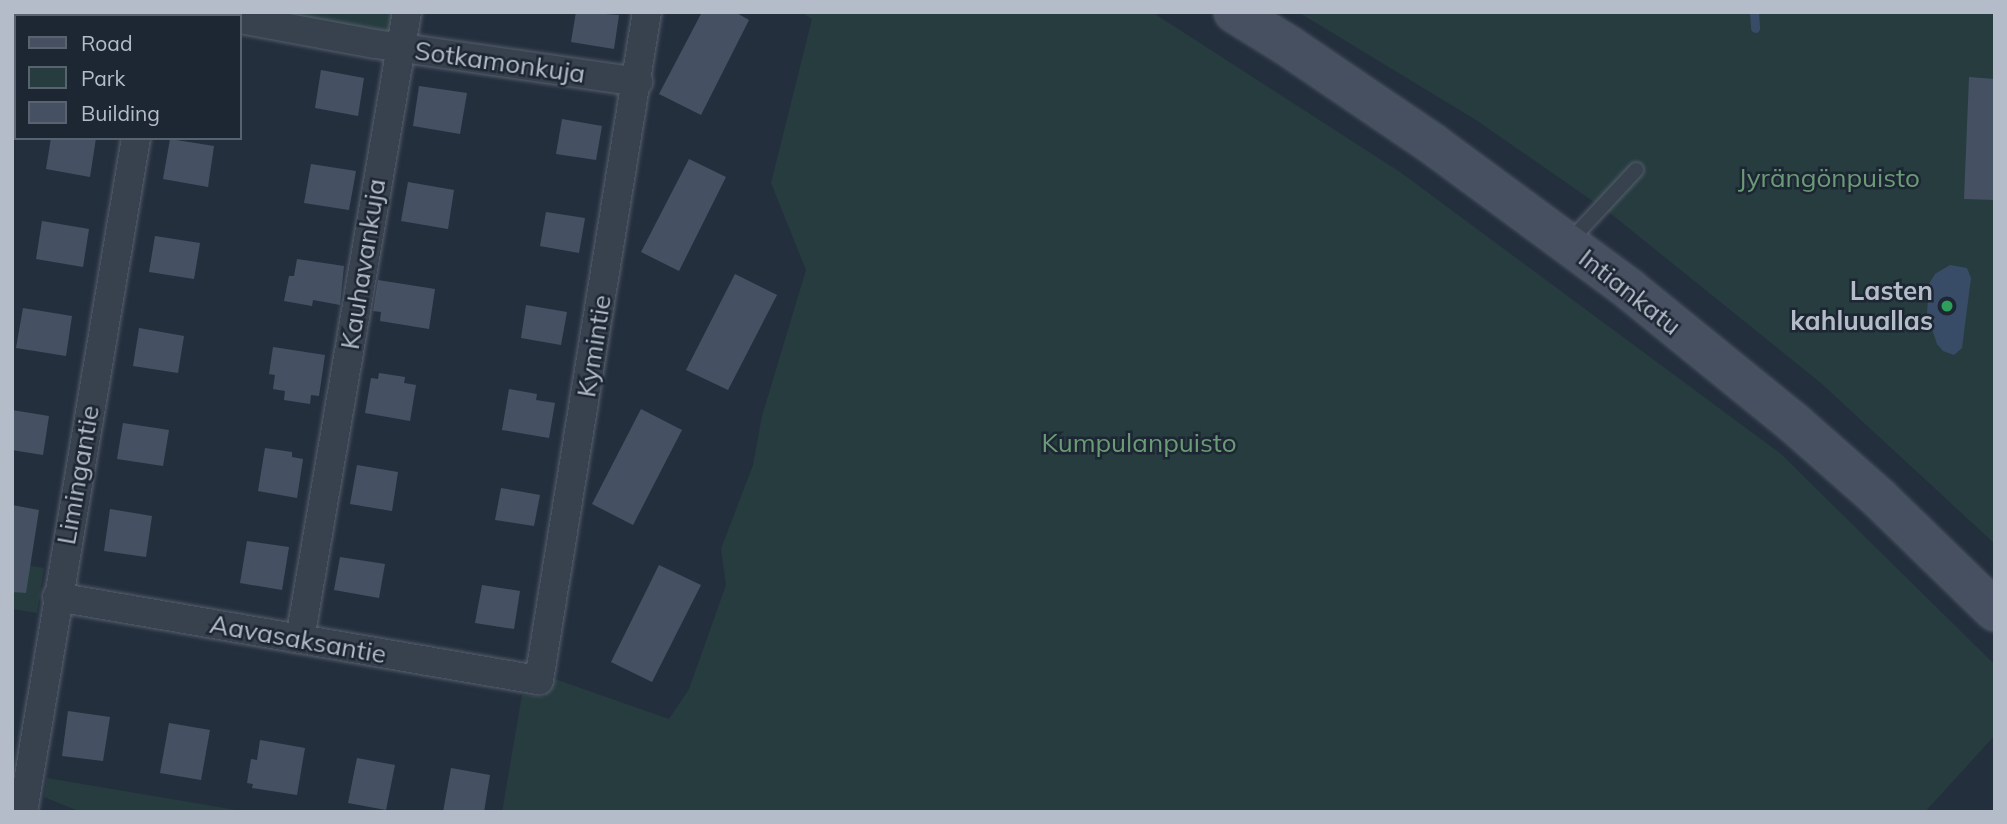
<!DOCTYPE html>
<html>
<head>
<meta charset="utf-8">
<style>
	body { margin:0 }
	#map { position:relative; width:2007px; height:824px; overflow:hidden; background:#242f3e; font-family:Mulish,sans-serif }
	div>[style] { position:absolute }
	[style*='--x'] { left:calc(var(--x)*1px); top:calc(var(--y)*1px); width:calc(var(--w)*1px); rotate:calc(var(--a)*1deg) }
	.green>* { inset:0; background:#263c3f }
	.water>* { inset:0; background:#394c67 }
	.stream>* { height:9px; margin:-4.5px; padding:0 4.5px; transform-origin:4.5px; border-radius:4.5px; background:#394c67 }
	.building>* { inset:0; background:#455162 }
	.roads { filter:drop-shadow(0 0 2px #565f6c) drop-shadow(0 0 2px #565f6c) }
	.lane>* { height:14px; margin:-7px; padding:0 7px; transform-origin:7px; border-radius:7px; background:#38414e }
	.street>* { height:28px; margin:-14px; padding:0 14px; transform-origin:14px; border-radius:14px; background:#38414e }
	.secondary>* { height:38px; margin:-19px; padding:0 19px; transform-origin:19px; border-radius:19px; background:#465061 }
	.dots>* { width:19px; height:19px; translate:-50% -50%; box-sizing:border-box; border:4px solid #1d2633; border-radius:50% }
	span { translate:-50% -50%; white-space:nowrap; text-align:center; line-height:1.15; -webkit-text-stroke:5px #1d2633; paint-order:stroke }
	.street-label { font-size:26px; color:#b4bcc9 }
	.park-label { font-size:26px; color:#6b9a76 }
	.poi-label { font-size:26px; color:#b4bcc9; font-weight:700 }
	.right { translate:-100% -50%; text-align:right }
	.frame { position:absolute; inset:0; border:14px solid #b4bcc9; pointer-events:none }
	.legend { position:absolute; left:14px; top:14px; width:228px; height:126px; box-sizing:border-box; background:#1d2633; border:2px solid #59626f; margin:0; padding:9px 12px; list-style:none; font-size:21px; color:#b4bcc9 }
	.legend li { display:flex; align-items:center; gap:14px; height:35px }
	.legend b { width:35px; border:2px solid #59626f }
</style>
</head>
<body>
<div id="map">
	<div class="green">
		<div style="clip-path:polygon(250px 12px,392px 12px,390px 37px)"></div>
		<div style="clip-path:polygon(801px 12px,1152px 12px,1400px 172px,1781px 454px,1995px 665px,1995px 735px,1925px 812px,502px 812px,522px 695px,545px 697px,549px 677px,669px 719px,689px 689px,726px 585px,721px 549px,753px 465px,762px 416px,806px 270px,771px 183px,812px 19px)"></div>
		<div style="clip-path:polygon(1298px 12px,1995px 12px,1995px 544px,1822px 384px,1610px 213px,1476px 120px)"></div>
		<div style="clip-path:polygon(12px 563px,44px 568px,37px 613px,12px 609px)"></div>
		<div style="clip-path:polygon(47px 778px,248px 812px,81px 812px,44px 797px)"></div>
	</div>
	<div class="water">
		<div style="clip-path:polygon(1950px 265px,1967px 268px,1971px 278px,1962px 348px,1954px 355px,1943px 351px,1937px 344px,1927px 314px,1929px 284px,1935px 274px)"></div>
	</div>
	<div class="stream">
		<div style="--x:1754;--y:12;--w:16;--a:86"></div>
	</div>
	<div class="building">
		<div style="clip-path:polygon(576px 12px,619px 15px,614px 49px,571px 42px)"></div>
		<div style="clip-path:polygon(702px 12px,735px 12px,749px 20px,701px 115px,659px 94px)"></div>
		<div style="clip-path:polygon(321px 70px,364px 78px,358px 116px,315px 108px)"></div>
		<div style="clip-path:polygon(1969px 77px,1995px 79px,1995px 200px,1964px 199px)"></div>
		<div style="clip-path:polygon(419px 86px,467px 93px,460px 134px,413px 126px)"></div>
		<div style="clip-path:polygon(562px 119px,602px 126px,596px 160px,556px 154px)"></div>
		<div style="clip-path:polygon(51px 138px,96px 138px,90px 177px,46px 169px)"></div>
		<div style="clip-path:polygon(170px 139px,214px 146px,208px 187px,163px 179px)"></div>
		<div style="clip-path:polygon(689px 159px,726px 177px,679px 271px,641px 252px)"></div>
		<div style="clip-path:polygon(311px 164px,356px 171px,349px 210px,304px 203px)"></div>
		<div style="clip-path:polygon(408px 182px,454px 190px,448px 229px,401px 221px)"></div>
		<div style="clip-path:polygon(546px 212px,585px 218px,579px 253px,540px 246px)"></div>
		<div style="clip-path:polygon(42px 221px,89px 229px,83px 267px,36px 259px)"></div>
		<div style="clip-path:polygon(155px 236px,200px 243px,194px 279px,149px 272px)"></div>
		<div style="clip-path:polygon(297px 259px,344px 266px,340px 305px,313px 300px,312px 306px,284px 301px,289px 276px,294px 276px)"></div>
		<div style="clip-path:polygon(735px 274px,777px 295px,728px 390px,686px 370px)"></div>
		<div style="clip-path:polygon(378px 280px,435px 289px,429px 329px,380px 321px,381px 312px,373px 311px)"></div>
		<div style="clip-path:polygon(526px 305px,567px 312px,561px 345px,521px 338px)"></div>
		<div style="clip-path:polygon(23px 308px,72px 316px,66px 356px,16px 348px)"></div>
		<div style="clip-path:polygon(139px 328px,184px 336px,178px 373px,133px 366px)"></div>
		<div style="clip-path:polygon(273px 347px,325px 355px,319px 396px,311px 395px,310px 404px,284px 400px,285px 391px,273px 389px,275px 375px,269px 374px)"></div>
		<div style="clip-path:polygon(379px 373px,405px 377px,404px 383px,416px 385px,410px 421px,365px 413px,371px 378px,378px 379px)"></div>
		<div style="clip-path:polygon(509px 389px,537px 394px,536px 400px,555px 403px,549px 438px,502px 430px)"></div>
		<div style="clip-path:polygon(641px 409px,682px 430px,633px 525px,592px 504px)"></div>
		<div style="clip-path:polygon(12px 410px,49px 416px,43px 455px,12px 450px)"></div>
		<div style="clip-path:polygon(123px 423px,169px 430px,163px 466px,117px 459px)"></div>
		<div style="clip-path:polygon(265px 448px,292px 452px,292px 457px,303px 459px,297px 498px,258px 491px)"></div>
		<div style="clip-path:polygon(357px 465px,398px 472px,392px 511px,350px 504px)"></div>
		<div style="clip-path:polygon(501px 488px,540px 495px,534px 526px,495px 520px)"></div>
		<div style="clip-path:polygon(12px 505px,39px 510px,26px 593px,12px 592px)"></div>
		<div style="clip-path:polygon(110px 509px,152px 516px,146px 557px,104px 551px)"></div>
		<div style="clip-path:polygon(247px 541px,289px 547px,282px 590px,240px 583px)"></div>
		<div style="clip-path:polygon(340px 557px,385px 564px,379px 598px,334px 590px)"></div>
		<div style="clip-path:polygon(659px 565px,701px 585px,652px 682px,611px 662px)"></div>
		<div style="clip-path:polygon(482px 585px,520px 591px,514px 629px,475px 623px)"></div>
		<div style="clip-path:polygon(68px 711px,110px 717px,103px 761px,62px 756px)"></div>
		<div style="clip-path:polygon(169px 723px,210px 730px,201px 780px,160px 773px)"></div>
		<div style="clip-path:polygon(260px 740px,305px 748px,297px 795px,252px 788px,253px 784px,247px 783px,251px 759px,257px 760px)"></div>
		<div style="clip-path:polygon(357px 758px,395px 765px,386px 810px,348px 803px)"></div>
		<div style="clip-path:polygon(451px 768px,490px 775px,484px 812px,443px 812px)"></div>
	</div>
	<div class="roads">
		<div class="lane">
			<div style="--x:1568;--y:243;--w:100;--a:-47"></div>
		</div>
		<div class="street">
			<div style="--x:201;--y:12;--w:19;--a:12"></div>
			<div style="--x:157;--y:16;--w:4;--a:-76"></div>
			<div style="--x:240;--y:19;--w:137;--a:10.5"></div>
			<div style="--x:375;--y:44;--w:266;--a:8.2"></div>
			<div style="--x:57;--y:597;--w:489;--a:9.8"></div>
			<div style="--x:539;--y:680;--w:677;--a:-80.82"></div>
			<div style="--x:300;--y:639;--w:636;--a:-80.32"></div>
			<div style="--x:23;--y:812;--w:683;--a:-80.48"></div>
		</div>
		<div class="secondary">
			<div style="--x:1234;--y:12;--w:62;--a:31.9"></div>
			<div style="--x:1287;--y:45;--w:178;--a:34.2"></div>
			<div style="--x:1434;--y:145;--w:242;--a:36.4"></div>
			<div style="--x:1629;--y:289;--w:213;--a:39.1"></div>
			<div style="--x:1794;--y:423;--w:113;--a:41.4"></div>
			<div style="--x:1879;--y:498;--w:162;--a:44.2"></div>
		</div>
	</div>
	<div class="dots">
		<div style="left:1947px;top:306px;background:#2e9e5b"></div>
	</div>
	<div class="street-label">
		<span style="left:500px;top:62px;rotate:8deg">Sotkamonkuja</span>
		<span style="left:363px;top:264px;rotate:-81deg">Kauhavankuja</span>
		<span style="left:1630px;top:292px;rotate:38deg">Intiankatu</span>
		<span style="left:594px;top:346px;rotate:-81deg">Kymintie</span>
		<span style="left:78px;top:475px;rotate:-80deg">Limingantie</span>
		<span style="left:298px;top:639px;rotate:10deg">Aavasaksantie</span>
	</div>
	<div class="park-label">
		<span style="left:1829px;top:178px">Jyrängönpuisto</span>
		<span style="left:1139px;top:443px">Kumpulanpuisto</span>
	</div>
	<div class="poi-label">
		<span class="right" style="left:1933px;top:306px">Lasten<br>kahluuallas</span>
	</div>
	<div class="frame"></div>
	<ul class="legend">
	<li><b style="height:9px;background:#465061"></b>Road</li>
	<li><b style="height:19px;background:#263c3f"></b>Park</li>
	<li><b style="height:19px;background:#455162"></b>Building</li>
	</ul>
</div>
</body>
</html>
